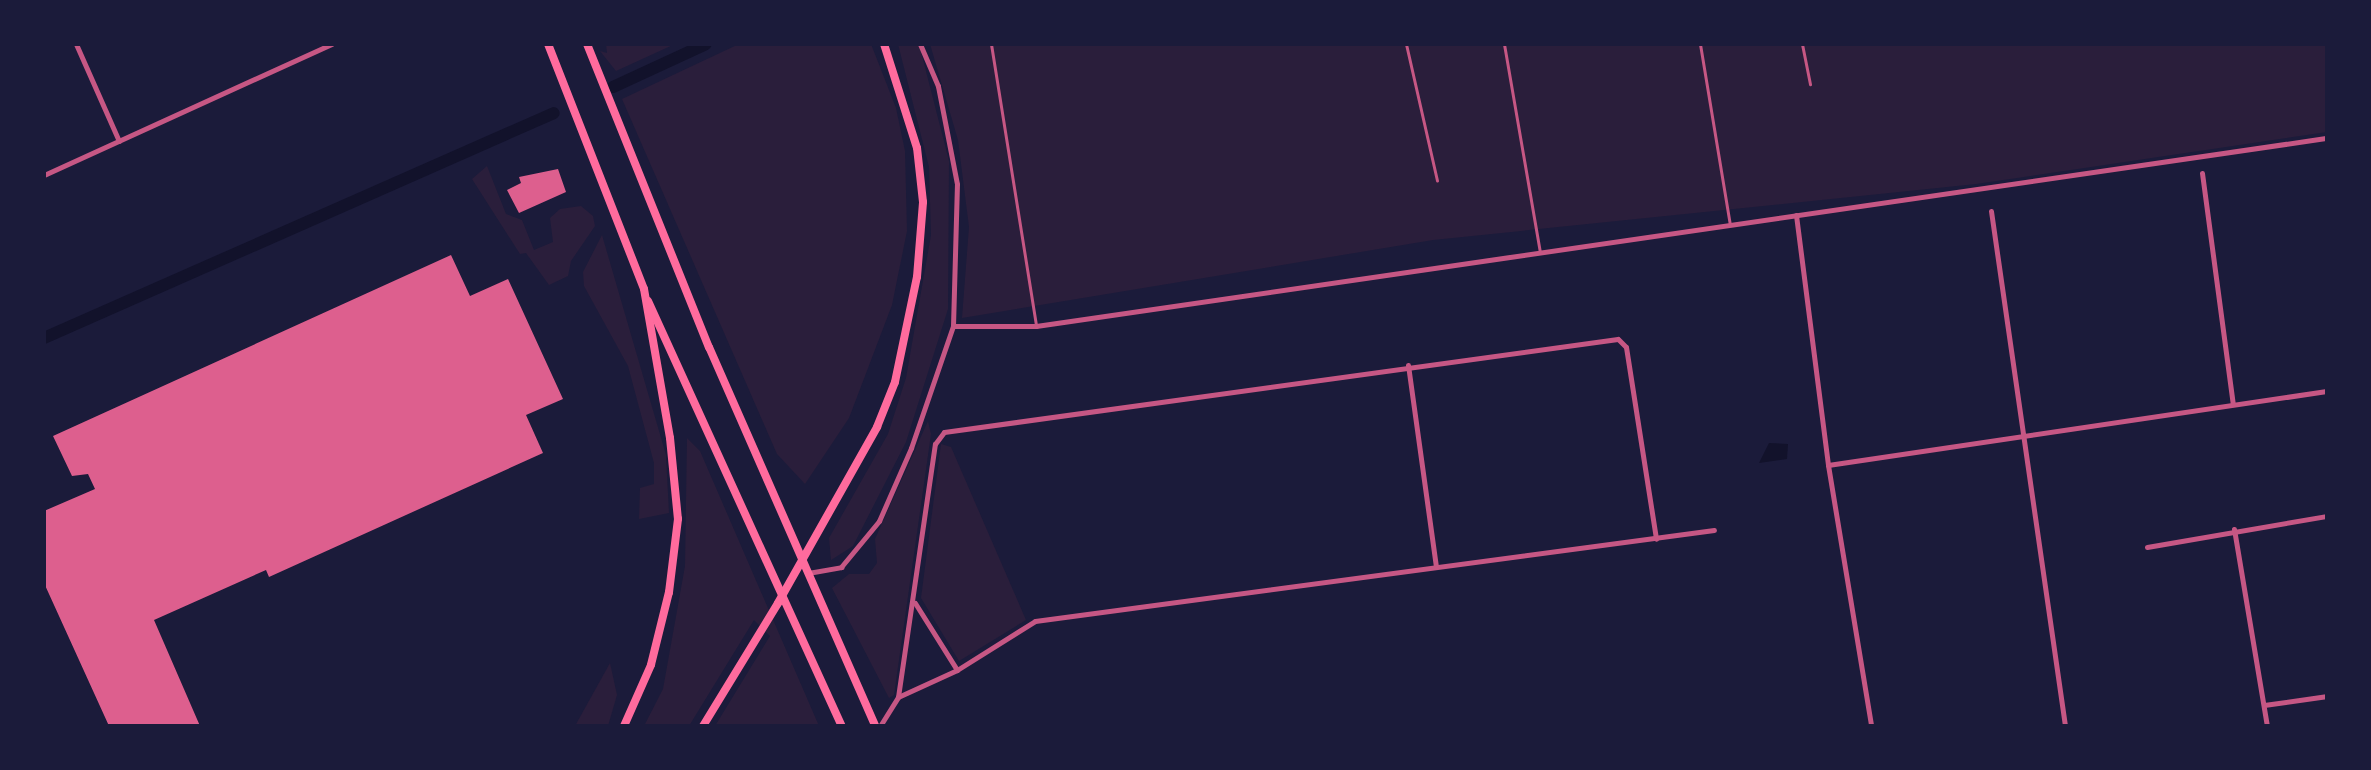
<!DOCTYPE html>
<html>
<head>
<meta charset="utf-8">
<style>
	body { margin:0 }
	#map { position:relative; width:2371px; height:770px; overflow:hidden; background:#1b1b3a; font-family:"Alegreya Sans",sans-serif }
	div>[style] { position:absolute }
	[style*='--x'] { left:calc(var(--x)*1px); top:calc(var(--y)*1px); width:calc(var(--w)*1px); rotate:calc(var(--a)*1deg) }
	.green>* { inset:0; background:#2a1e3b }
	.water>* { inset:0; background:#12122b }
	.canal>* { height:12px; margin:-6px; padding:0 6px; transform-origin:6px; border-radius:6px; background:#12122b }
	.building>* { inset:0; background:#dd5f8e }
	.service>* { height:3px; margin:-1.5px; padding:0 1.5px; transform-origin:1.5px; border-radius:1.5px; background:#c65784 }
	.minor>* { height:5px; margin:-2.5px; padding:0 2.5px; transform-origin:2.5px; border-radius:2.5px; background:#c65784 }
	.primary>* { height:8px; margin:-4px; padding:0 4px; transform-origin:4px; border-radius:4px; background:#ff6b9d }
	.trunk>* { height:8px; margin:-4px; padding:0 4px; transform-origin:4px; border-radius:4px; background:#ff6b9d }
	span { translate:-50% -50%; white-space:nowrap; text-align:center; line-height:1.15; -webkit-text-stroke:7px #1b1b3a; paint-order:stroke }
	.frame { position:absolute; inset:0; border:46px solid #1b1b3a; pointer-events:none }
</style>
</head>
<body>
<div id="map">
	<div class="green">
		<div style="clip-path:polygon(606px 44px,675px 44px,616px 71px,600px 51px,607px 53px)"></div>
		<div style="clip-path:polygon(739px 44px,871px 44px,896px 108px,905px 151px,907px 231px,892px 305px,849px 418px,805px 484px,777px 454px,622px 99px)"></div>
		<div style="clip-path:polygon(898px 44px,919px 44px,949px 161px,948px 309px,906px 442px,853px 546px,831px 560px,829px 538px,888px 434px,906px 378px,931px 235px,929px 167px)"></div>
		<div style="clip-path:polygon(930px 44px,2327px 44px,2327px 132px,1976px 184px,1433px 240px,962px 318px,969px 227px,958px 140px)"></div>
		<div style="clip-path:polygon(487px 166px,506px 214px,522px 220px,534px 250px,553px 242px,550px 218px,560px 209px,581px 206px,593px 216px,595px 226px,571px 261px,568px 276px,549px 285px,526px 253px,520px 254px,472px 179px)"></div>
		<div style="clip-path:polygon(602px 235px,666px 455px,669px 513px,639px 519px,640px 488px,654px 484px,654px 463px,628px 366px,584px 286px,583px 272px)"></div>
		<div style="clip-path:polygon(928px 421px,931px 434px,894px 695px,889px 698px,832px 588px,849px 574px,869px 574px,877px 563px,875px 539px)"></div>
		<div style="clip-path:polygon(687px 438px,700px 451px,819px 726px,715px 726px,770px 636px,754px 620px,689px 726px,644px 726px,663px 689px,685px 566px)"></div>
		<div style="clip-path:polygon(941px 444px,951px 447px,1026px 620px,959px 661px,921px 598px)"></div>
		<div style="clip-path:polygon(610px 663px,617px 695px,608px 726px,575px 726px)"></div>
	</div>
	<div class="water">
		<div style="clip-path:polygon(1769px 443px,1788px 444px,1787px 459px,1759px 463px)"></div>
	</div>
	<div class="canal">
		<div style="--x:613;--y:87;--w:102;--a:-24.8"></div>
		<div style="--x:44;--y:338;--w:557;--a:-23.81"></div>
	</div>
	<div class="building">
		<div style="clip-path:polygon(558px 169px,566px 192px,519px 213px,507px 190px,521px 183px,519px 177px)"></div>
		<div style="clip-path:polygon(451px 255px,470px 296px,508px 279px,563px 399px,526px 415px,543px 453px,269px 577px,266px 570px,154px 620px,200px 726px,109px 726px,44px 583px,44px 511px,95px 489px,88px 474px,72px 476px,53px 436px)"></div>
	</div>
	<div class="service">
		<div style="--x:991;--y:44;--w:286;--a:80.9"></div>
		<div style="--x:1406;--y:44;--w:140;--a:77.2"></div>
		<div style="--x:1504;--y:44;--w:211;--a:80.2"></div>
		<div style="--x:1700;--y:44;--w:183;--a:80.6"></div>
		<div style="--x:1802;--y:44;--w:41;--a:78.7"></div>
	</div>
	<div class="minor">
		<div style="--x:76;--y:44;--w:106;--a:66.1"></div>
		<div style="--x:2202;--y:173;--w:233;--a:82.4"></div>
		<div style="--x:44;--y:175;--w:316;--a:-24.5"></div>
		<div style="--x:1991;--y:211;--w:520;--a:81.82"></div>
		<div style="--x:1796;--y:215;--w:252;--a:82.7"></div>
		<div style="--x:1828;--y:465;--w:265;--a:80.6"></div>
		<div style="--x:953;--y:326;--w:83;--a:0"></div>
		<div style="--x:1036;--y:326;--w:1305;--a:-8.29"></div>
		<div style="--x:1408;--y:365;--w:203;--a:82.1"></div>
		<div style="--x:1828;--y:465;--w:504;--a:-8.44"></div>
		<div style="--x:2234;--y:529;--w:200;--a:80.5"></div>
		<div style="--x:2147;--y:547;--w:183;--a:-9.8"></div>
		<div style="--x:808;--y:573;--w:34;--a:-10"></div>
		<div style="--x:841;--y:567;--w:60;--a:-50.4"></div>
		<div style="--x:879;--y:521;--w:80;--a:-66.3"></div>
		<div style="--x:911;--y:448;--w:129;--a:-71"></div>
		<div style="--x:953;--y:326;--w:142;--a:-88.4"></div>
		<div style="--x:957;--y:184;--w:100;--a:-101"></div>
		<div style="--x:938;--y:86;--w:46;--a:-113.2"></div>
		<div style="--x:915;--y:603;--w:79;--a:57.9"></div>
		<div style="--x:898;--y:697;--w:256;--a:-81.7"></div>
		<div style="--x:935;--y:444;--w:15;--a:-53"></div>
		<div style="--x:944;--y:432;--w:680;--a:-7.86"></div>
		<div style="--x:1618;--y:339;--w:11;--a:45"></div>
		<div style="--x:1626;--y:347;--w:194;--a:81.1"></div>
		<div style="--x:2264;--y:705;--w:64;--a:-8.1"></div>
		<div style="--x:880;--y:726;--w:34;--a:-58"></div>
		<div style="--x:898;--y:697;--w:65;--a:-24.6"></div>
		<div style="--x:957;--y:670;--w:92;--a:-32.1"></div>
		<div style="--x:1035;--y:621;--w:685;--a:-7.63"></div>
	</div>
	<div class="primary">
		<div style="--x:587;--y:44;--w:327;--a:68.1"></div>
		<div style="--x:709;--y:347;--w:414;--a:66.3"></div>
		<div style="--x:648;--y:301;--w:467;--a:65.5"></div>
	</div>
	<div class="trunk">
		<div style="--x:548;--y:44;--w:263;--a:68.6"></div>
		<div style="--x:644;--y:289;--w:151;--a:80.1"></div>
		<div style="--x:670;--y:438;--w:81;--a:84.4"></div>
		<div style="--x:678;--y:519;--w:74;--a:97"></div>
		<div style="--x:669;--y:592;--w:75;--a:103.9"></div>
		<div style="--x:651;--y:665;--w:67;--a:113.9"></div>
		<div style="--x:703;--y:726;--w:144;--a:-58.6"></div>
		<div style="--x:778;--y:603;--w:202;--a:-60.6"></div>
		<div style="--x:877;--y:427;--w:48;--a:-68.2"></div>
		<div style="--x:895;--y:382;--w:107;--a:-78.2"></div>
		<div style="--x:917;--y:277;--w:75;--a:-85.4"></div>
		<div style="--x:923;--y:202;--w:54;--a:-96.3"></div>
		<div style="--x:917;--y:148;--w:109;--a:-107.6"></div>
	</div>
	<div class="frame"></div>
</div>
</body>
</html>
